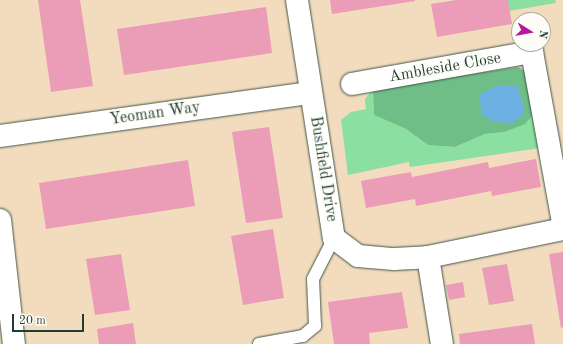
<!DOCTYPE html>
<html>
<head>
<meta charset="utf-8">
<style>
	body { margin:0 }
	#map { position:relative; width:563px; height:344px; overflow:hidden; background:#f3dcbe; font-family:"Old Standard TT",serif }
	div>[style] { position:absolute }
	[style*='--x'] { left:calc(var(--x)*1px); top:calc(var(--y)*1px); width:calc(var(--w)*1px); rotate:calc(var(--a)*1deg) }
	.green>* { inset:0; background:#8adfa1 }
	.forest>* { inset:0; background:#6fbe87 }
	.water>* { inset:0; background:#6db1e2 }
	.building>* { inset:0; background:#eb9cb6 }
	.roads { filter:drop-shadow(0 0 1px #3f5549) drop-shadow(0 0 1px #3f5549) }
	.service>* { height:12px; margin:-6px; padding:0 6px; transform-origin:6px; border-radius:6px; background:#fff }
	.minor>* { height:22px; margin:-11px; padding:0 11px; transform-origin:11px; border-radius:11px; background:#fff }
	span { translate:-50% -50%; white-space:nowrap; text-align:center; line-height:1.15; -webkit-text-stroke:3.5px #fdfcf7; paint-order:stroke }
	.street-label { font-size:16px; color:#1f3d34 }
	.north { position:absolute; left:511px; top:12px; width:40px; height:40px; box-sizing:border-box; background:#fdfcf7; border:1px solid #a4b0a9; border-radius:50%; rotate:101deg; font-size:11px; font-weight:700; line-height:16px; text-align:center; color:#1f3d34 }
	.north::after { content:''; display:block; margin:auto; width:14px; height:18px; background:#b5179e; clip-path:polygon(50% 0,100% 100%,50% 72%,0 100%) }
	.scale { position:absolute; left:12px; top:314px; width:72px; height:18px; box-sizing:border-box; border:2px solid #1f3d34; border-top:0; padding-left:5px; font-size:12px; line-height:14px; white-space:nowrap; color:#1f3d34; -webkit-text-stroke:3px #fdfcf7; paint-order:stroke }
</style>
</head>
<body>
<div id="map">
	<div class="green">
		<div style="clip-path:polygon(508px 0,555px 0,556px 3px,509px 11px)"></div>
		<div style="clip-path:polygon(373px 89px,374px 115px,406px 129px,428px 145px,455px 147px,485px 134px,504px 132px,535px 112px,540px 148px,410px 167px,409px 162px,348px 175px,341px 120px,351px 112px,366px 109px,365px 99px)"></div>
	</div>
	<div class="forest">
		<div style="clip-path:polygon(518px 67px,527px 72px,535px 112px,525px 124px,504px 132px,485px 134px,455px 147px,428px 145px,406px 129px,374px 115px,373px 89px)"></div>
	</div>
	<div class="water">
		<div style="clip-path:polygon(498px 85px,517px 86px,524px 106px,522px 116px,512px 123px,495px 122px,482px 115px,479px 95px)"></div>
	</div>
	<div class="building">
		<div style="clip-path:polygon(38px 0,80px 0,93px 86px,51px 92px)"></div>
		<div style="clip-path:polygon(330px 0,415px 0,415px 1px,332px 14px)"></div>
		<div style="clip-path:polygon(456px 0,508px 0,512px 24px,437px 37px,431px 4px)"></div>
		<div style="clip-path:polygon(266px 7px,272px 53px,124px 75px,117px 29px)"></div>
		<div style="clip-path:polygon(269px 127px,283px 218px,246px 223px,232px 132px)"></div>
		<div style="clip-path:polygon(536px 159px,541px 187px,492px 196px,491px 191px,416px 206px,415px 199px,366px 208px,361px 181px,411px 172px,412px 177px,488px 162px,489px 168px)"></div>
		<div style="clip-path:polygon(188px 160px,195px 206px,46px 229px,39px 183px)"></div>
		<div style="clip-path:polygon(273px 229px,284px 298px,243px 305px,231px 236px)"></div>
		<div style="clip-path:polygon(563px 252px,563px 327px,561px 328px,549px 254px)"></div>
		<div style="clip-path:polygon(121px 254px,130px 310px,95px 315px,86px 259px)"></div>
		<div style="clip-path:polygon(507px 264px,514px 301px,489px 305px,482px 268px)"></div>
		<div style="clip-path:polygon(463px 282px,465px 297px,449px 300px,446px 285px)"></div>
		<div style="clip-path:polygon(402px 292px,408px 328px,369px 333px,370px 344px,334px 344px,328px 302px)"></div>
		<div style="clip-path:polygon(133px 323px,136px 344px,99px 344px,97px 329px)"></div>
		<div style="clip-path:polygon(532px 324px,535px 344px,460px 344px,459px 334px)"></div>
	</div>
	<div class="roads">
		<div class="service">
			<div style="--x:259;--y:344;--w:45;--a:-10.3"></div>
			<div style="--x:303;--y:336;--w:16;--a:-40"></div>
			<div style="--x:315;--y:326;--w:47;--a:-92.4"></div>
			<div style="--x:313;--y:279;--w:46;--a:-62.9"></div>
		</div>
		<div class="minor">
			<div style="--x:297;--y:0;--w:241;--a:81.2"></div>
			<div style="--x:334;--y:238;--w:30;--a:37"></div>
			<div style="--x:358;--y:256;--w:36;--a:5"></div>
			<div style="--x:394;--y:259;--w:34;--a:-3"></div>
			<div style="--x:428;--y:257;--w:138;--a:-11.7"></div>
			<div style="--x:352;--y:84;--w:183;--a:-10.1"></div>
			<div style="--x:532;--y:52;--w:174;--a:79.7"></div>
			<div style="--x:0;--y:136;--w:313;--a:-7.9"></div>
			<div style="--x:0;--y:220;--w:125;--a:83.6"></div>
			<div style="--x:428;--y:257;--w:88;--a:80.9"></div>
		</div>
	</div>
	<div class="street-label">
		<span style="left:445px;top:68px;rotate:-10deg">Ambleside Close</span>
		<span style="left:155px;top:114px;rotate:-8deg">Yeoman Way</span>
		<span style="left:323px;top:169px;rotate:81deg">Bushfield Drive</span>
	</div>
	<div class="north">N</div>
	<div class="scale">20 m</div>
</div>
</body>
</html>
